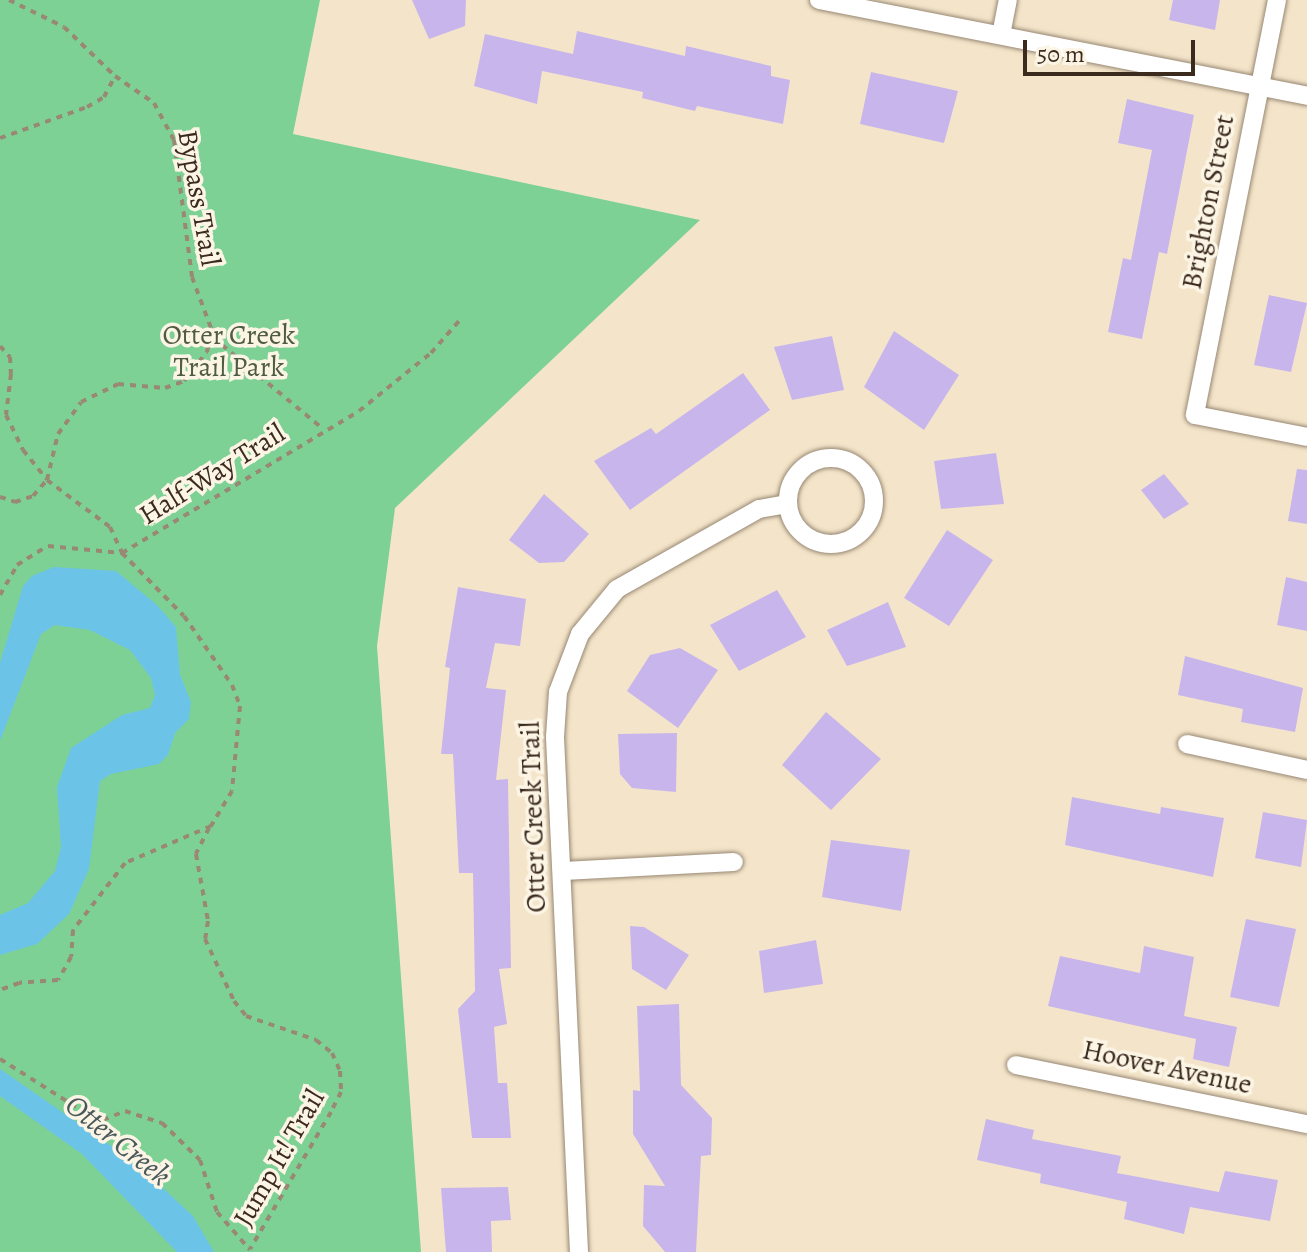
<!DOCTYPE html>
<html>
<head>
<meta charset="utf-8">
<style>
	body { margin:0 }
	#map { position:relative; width:1307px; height:1252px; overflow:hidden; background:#f4e5ca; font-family:Alegreya,serif }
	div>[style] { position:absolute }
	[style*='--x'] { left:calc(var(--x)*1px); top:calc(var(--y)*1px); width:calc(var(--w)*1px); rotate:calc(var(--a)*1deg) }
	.green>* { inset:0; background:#7dd194 }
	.water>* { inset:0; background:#6bc4e8 }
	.building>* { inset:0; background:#c8b5ec }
	.path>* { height:4px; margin-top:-2px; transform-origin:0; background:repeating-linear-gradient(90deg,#988874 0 6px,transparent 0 12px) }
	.roads { filter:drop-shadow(0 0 2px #988874) drop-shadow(0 0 2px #988874) }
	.street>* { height:18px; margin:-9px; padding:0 9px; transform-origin:9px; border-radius:9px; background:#fff }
	.street>.ring { margin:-9px; padding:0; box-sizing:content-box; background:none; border:18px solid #fff; border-radius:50% }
	span { translate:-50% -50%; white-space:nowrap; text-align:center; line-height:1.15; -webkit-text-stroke:7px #fcf5e5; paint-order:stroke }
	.street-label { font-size:28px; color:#3b2a1e }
	.park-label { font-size:28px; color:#4f5c41 }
	.water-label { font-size:30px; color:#49585b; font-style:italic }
	.scale { position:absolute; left:1023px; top:40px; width:172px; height:36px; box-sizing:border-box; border:4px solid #3b2a1e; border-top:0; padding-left:10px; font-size:24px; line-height:28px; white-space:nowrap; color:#3b2a1e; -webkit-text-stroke:6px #fcf5e5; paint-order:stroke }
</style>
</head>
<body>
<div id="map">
	<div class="green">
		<div style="clip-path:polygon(0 0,320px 0,293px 134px,700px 220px,395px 508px,377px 646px,421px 1252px,0 1252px)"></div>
	</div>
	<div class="water">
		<div style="clip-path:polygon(54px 567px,116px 571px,157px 605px,176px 627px,180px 675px,191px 702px,189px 719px,175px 733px,168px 755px,159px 764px,111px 774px,100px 781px,89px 869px,69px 914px,37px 944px,0 955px,0 915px,28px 903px,55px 871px,61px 847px,57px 787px,71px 748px,122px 715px,150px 708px,155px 695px,151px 678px,130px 650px,90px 630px,55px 625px,41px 634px,0 741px,0 663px,23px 586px,32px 576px)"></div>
		<div style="clip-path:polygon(0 1069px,136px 1163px,193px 1216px,214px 1252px,177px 1252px,82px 1154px,0 1096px)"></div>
	</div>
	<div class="building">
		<div style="clip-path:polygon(412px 0,466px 0,465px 26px,429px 39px)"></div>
		<div style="clip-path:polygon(1173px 0,1220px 0,1215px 30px,1169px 20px)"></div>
		<div style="clip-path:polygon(577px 31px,685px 56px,686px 46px,771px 66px,771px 76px,790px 80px,783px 124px,697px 106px,695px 111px,642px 98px,643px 92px,542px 71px,537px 104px,474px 86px,485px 34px,573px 54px)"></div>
		<div style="clip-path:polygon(871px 72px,958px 91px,944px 143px,860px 124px)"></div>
		<div style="clip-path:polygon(1127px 99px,1194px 115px,1167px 254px,1159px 252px,1142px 339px,1108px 332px,1123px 258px,1131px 260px,1152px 150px,1118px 143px)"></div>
		<div style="clip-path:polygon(1269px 295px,1307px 303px,1291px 372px,1254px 365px)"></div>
		<div style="clip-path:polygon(894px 331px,959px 375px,924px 430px,864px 387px)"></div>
		<div style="clip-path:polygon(832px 336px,844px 390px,792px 400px,774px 347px)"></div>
		<div style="clip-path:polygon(743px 373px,770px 410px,630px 510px,594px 461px,651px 428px,656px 434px)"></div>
		<div style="clip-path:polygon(996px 453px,1004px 504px,941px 509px,934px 461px)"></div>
		<div style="clip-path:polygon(1297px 469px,1307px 470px,1307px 524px,1288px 521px)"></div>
		<div style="clip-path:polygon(1164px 474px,1189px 504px,1164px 519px,1141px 490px)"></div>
		<div style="clip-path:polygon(544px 494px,589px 534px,564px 562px,539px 563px,509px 540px)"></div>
		<div style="clip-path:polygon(947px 530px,993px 560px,949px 626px,904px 598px)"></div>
		<div style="clip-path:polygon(1286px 577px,1307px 582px,1307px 631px,1277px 625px)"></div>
		<div style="clip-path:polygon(458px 587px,526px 599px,520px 646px,495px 643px,486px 688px,506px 690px,496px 780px,508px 779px,511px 968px,499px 969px,507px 1024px,494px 1027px,498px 1083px,507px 1083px,511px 1138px,472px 1138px,458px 1009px,475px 991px,473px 873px,459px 873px,453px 754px,441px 754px,450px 668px,445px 667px)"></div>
		<div style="clip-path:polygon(777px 590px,806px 637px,739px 671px,710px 625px)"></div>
		<div style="clip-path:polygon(888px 602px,906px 647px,847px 666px,827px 630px)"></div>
		<div style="clip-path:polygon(680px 648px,718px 670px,678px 728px,627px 691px,650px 655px)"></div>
		<div style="clip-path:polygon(1185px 656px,1303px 688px,1295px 732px,1241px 722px,1243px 709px,1178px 695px)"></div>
		<div style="clip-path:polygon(826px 712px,881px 759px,831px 810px,782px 765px)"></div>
		<div style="clip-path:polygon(677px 733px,676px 792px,632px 788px,620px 774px,618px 734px)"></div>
		<div style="clip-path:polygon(1072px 797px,1160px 814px,1161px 807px,1224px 818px,1213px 877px,1065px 845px)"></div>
		<div style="clip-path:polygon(1263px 812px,1307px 820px,1301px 867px,1255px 858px)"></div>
		<div style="clip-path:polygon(831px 840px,910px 850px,901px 911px,822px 897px)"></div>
		<div style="clip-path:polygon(1246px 919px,1296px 929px,1279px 1007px,1230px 997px)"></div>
		<div style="clip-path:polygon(630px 926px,644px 927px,689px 955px,666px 990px,632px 969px)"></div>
		<div style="clip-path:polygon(816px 940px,823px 984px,764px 993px,759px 951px)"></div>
		<div style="clip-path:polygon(1144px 946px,1194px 957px,1184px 1016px,1237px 1027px,1229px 1067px,1193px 1059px,1196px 1039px,1048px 1006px,1060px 956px,1140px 973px)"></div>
		<div style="clip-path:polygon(679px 1004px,681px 1085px,712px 1118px,711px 1155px,701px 1156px,696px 1252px,665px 1252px,643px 1226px,644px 1185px,665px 1186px,633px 1134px,633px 1090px,640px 1091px,637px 1006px)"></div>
		<div style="clip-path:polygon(986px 1119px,1034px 1130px,1032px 1139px,1121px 1156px,1117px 1173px,1219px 1192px,1225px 1171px,1278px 1180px,1270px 1221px,1190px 1207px,1184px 1234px,1124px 1219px,1127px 1202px,1040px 1183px,1041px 1174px,977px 1160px)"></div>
		<div style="clip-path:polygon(508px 1187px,511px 1220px,491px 1221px,492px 1252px,446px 1252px,441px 1188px)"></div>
	</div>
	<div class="path">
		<div style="--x:9;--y:0;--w:61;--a:26.1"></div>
		<div style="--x:64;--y:27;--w:71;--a:43.9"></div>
		<div style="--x:115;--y:76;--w:47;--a:34.7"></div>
		<div style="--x:154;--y:103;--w:42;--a:61.6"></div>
		<div style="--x:174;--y:140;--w:138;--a:82.5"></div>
		<div style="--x:192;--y:277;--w:54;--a:69.6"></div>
		<div style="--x:211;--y:328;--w:20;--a:57"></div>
		<div style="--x:222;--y:345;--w:131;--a:39.7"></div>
		<div style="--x:0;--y:138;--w:92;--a:-19.6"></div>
		<div style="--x:87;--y:107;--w:20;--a:-30"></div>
		<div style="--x:104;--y:97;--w:24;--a:-62"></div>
		<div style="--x:0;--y:346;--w:15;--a:48"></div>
		<div style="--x:10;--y:357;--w:17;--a:87"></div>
		<div style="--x:11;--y:374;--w:41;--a:97"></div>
		<div style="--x:6;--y:415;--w:39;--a:64"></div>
		<div style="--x:23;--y:450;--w:38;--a:51"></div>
		<div style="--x:47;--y:480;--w:79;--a:36.7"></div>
		<div style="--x:110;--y:527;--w:29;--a:65"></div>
		<div style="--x:122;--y:553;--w:276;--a:-30.9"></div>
		<div style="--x:359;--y:411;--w:92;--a:-38.9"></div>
		<div style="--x:431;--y:353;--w:43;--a:-48.8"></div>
		<div style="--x:0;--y:497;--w:16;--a:18"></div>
		<div style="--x:15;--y:502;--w:19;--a:-18"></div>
		<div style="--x:33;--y:496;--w:21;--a:-49"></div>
		<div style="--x:47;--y:480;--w:47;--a:-76.6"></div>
		<div style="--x:58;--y:434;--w:39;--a:-54"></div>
		<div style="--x:81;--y:402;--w:41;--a:-25.9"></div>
		<div style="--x:118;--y:384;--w:47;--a:4.9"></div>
		<div style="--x:165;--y:388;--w:20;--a:-20"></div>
		<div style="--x:184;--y:381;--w:37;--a:-52"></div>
		<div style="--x:207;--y:352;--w:21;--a:-79"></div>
		<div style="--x:0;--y:595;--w:34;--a:-60"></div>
		<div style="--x:17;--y:565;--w:36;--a:-32"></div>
		<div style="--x:48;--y:546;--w:74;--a:5.4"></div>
		<div style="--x:122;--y:553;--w:88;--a:45.5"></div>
		<div style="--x:184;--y:616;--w:84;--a:55.2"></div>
		<div style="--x:232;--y:685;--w:22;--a:69"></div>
		<div style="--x:240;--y:706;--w:85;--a:95.4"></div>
		<div style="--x:232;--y:791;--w:41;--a:121"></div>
		<div style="--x:211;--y:826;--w:94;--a:156.7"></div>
		<div style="--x:125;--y:863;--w:85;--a:127.8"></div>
		<div style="--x:73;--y:930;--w:27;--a:94"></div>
		<div style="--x:71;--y:957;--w:26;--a:119"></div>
		<div style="--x:58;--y:980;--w:39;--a:176"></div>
		<div style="--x:19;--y:983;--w:20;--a:160"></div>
		<div style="--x:209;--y:828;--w:29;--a:117"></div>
		<div style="--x:196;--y:854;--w:68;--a:79.8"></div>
		<div style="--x:208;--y:921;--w:18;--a:99"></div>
		<div style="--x:205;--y:939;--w:68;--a:64.9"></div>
		<div style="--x:234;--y:1001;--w:19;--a:51"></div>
		<div style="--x:246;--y:1016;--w:74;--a:18.9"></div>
		<div style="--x:316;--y:1040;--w:21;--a:39"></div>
		<div style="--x:332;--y:1053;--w:20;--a:66"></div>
		<div style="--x:340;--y:1071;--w:21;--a:87"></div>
		<div style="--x:341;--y:1092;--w:22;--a:117"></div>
		<div style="--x:331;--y:1112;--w:159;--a:120.6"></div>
		<div style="--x:0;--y:1059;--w:107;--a:32.3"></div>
		<div style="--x:90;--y:1116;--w:14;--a:17"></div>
		<div style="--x:103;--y:1120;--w:24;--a:-22"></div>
		<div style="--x:125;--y:1111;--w:39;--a:18"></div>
		<div style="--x:162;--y:1123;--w:53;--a:44.2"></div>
		<div style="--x:200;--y:1160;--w:55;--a:71.9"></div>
		<div style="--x:217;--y:1212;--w:50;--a:49"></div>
	</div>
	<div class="roads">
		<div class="street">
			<div style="--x:819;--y:0;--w:497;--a:11.1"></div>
			<div style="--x:1277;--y:0;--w:423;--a:101.2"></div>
			<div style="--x:1195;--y:415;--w:114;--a:11.1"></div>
			<div style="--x:1001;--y:35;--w:36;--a:-79"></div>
			<div class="ring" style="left:788px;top:458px;width:68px;height:68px"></div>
			<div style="--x:1187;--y:744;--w:123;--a:12.2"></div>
			<div style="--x:563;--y:871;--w:171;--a:-3"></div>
			<div style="--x:1016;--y:1065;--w:297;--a:11.5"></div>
			<div style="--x:579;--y:1252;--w:516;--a:-92.67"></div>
			<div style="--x:555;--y:737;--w:45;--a:-86.2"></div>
			<div style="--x:558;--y:692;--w:62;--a:-69.2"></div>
			<div style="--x:580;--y:634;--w:58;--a:-50.6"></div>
			<div style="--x:617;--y:589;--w:163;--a:-29.4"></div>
			<div style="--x:759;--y:509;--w:28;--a:-10"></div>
		</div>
	</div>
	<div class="street-label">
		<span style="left:199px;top:198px;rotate:80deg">Bypass Trail</span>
		<span style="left:1208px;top:202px;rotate:-79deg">Brighton Street</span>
		<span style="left:212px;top:474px;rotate:-32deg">Half-Way Trail</span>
		<span style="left:533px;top:817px;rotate:-92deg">Otter Creek Trail</span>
		<span style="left:1167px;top:1067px;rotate:12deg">Hoover Avenue</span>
		<span style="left:279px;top:1158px;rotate:-60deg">Jump It! Trail</span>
	</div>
	<div class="park-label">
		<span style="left:229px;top:351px">Otter Creek<br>Trail Park</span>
	</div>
	<div class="water-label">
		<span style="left:118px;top:1140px;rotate:39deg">Otter Creek</span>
	</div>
	<div class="scale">50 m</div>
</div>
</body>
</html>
